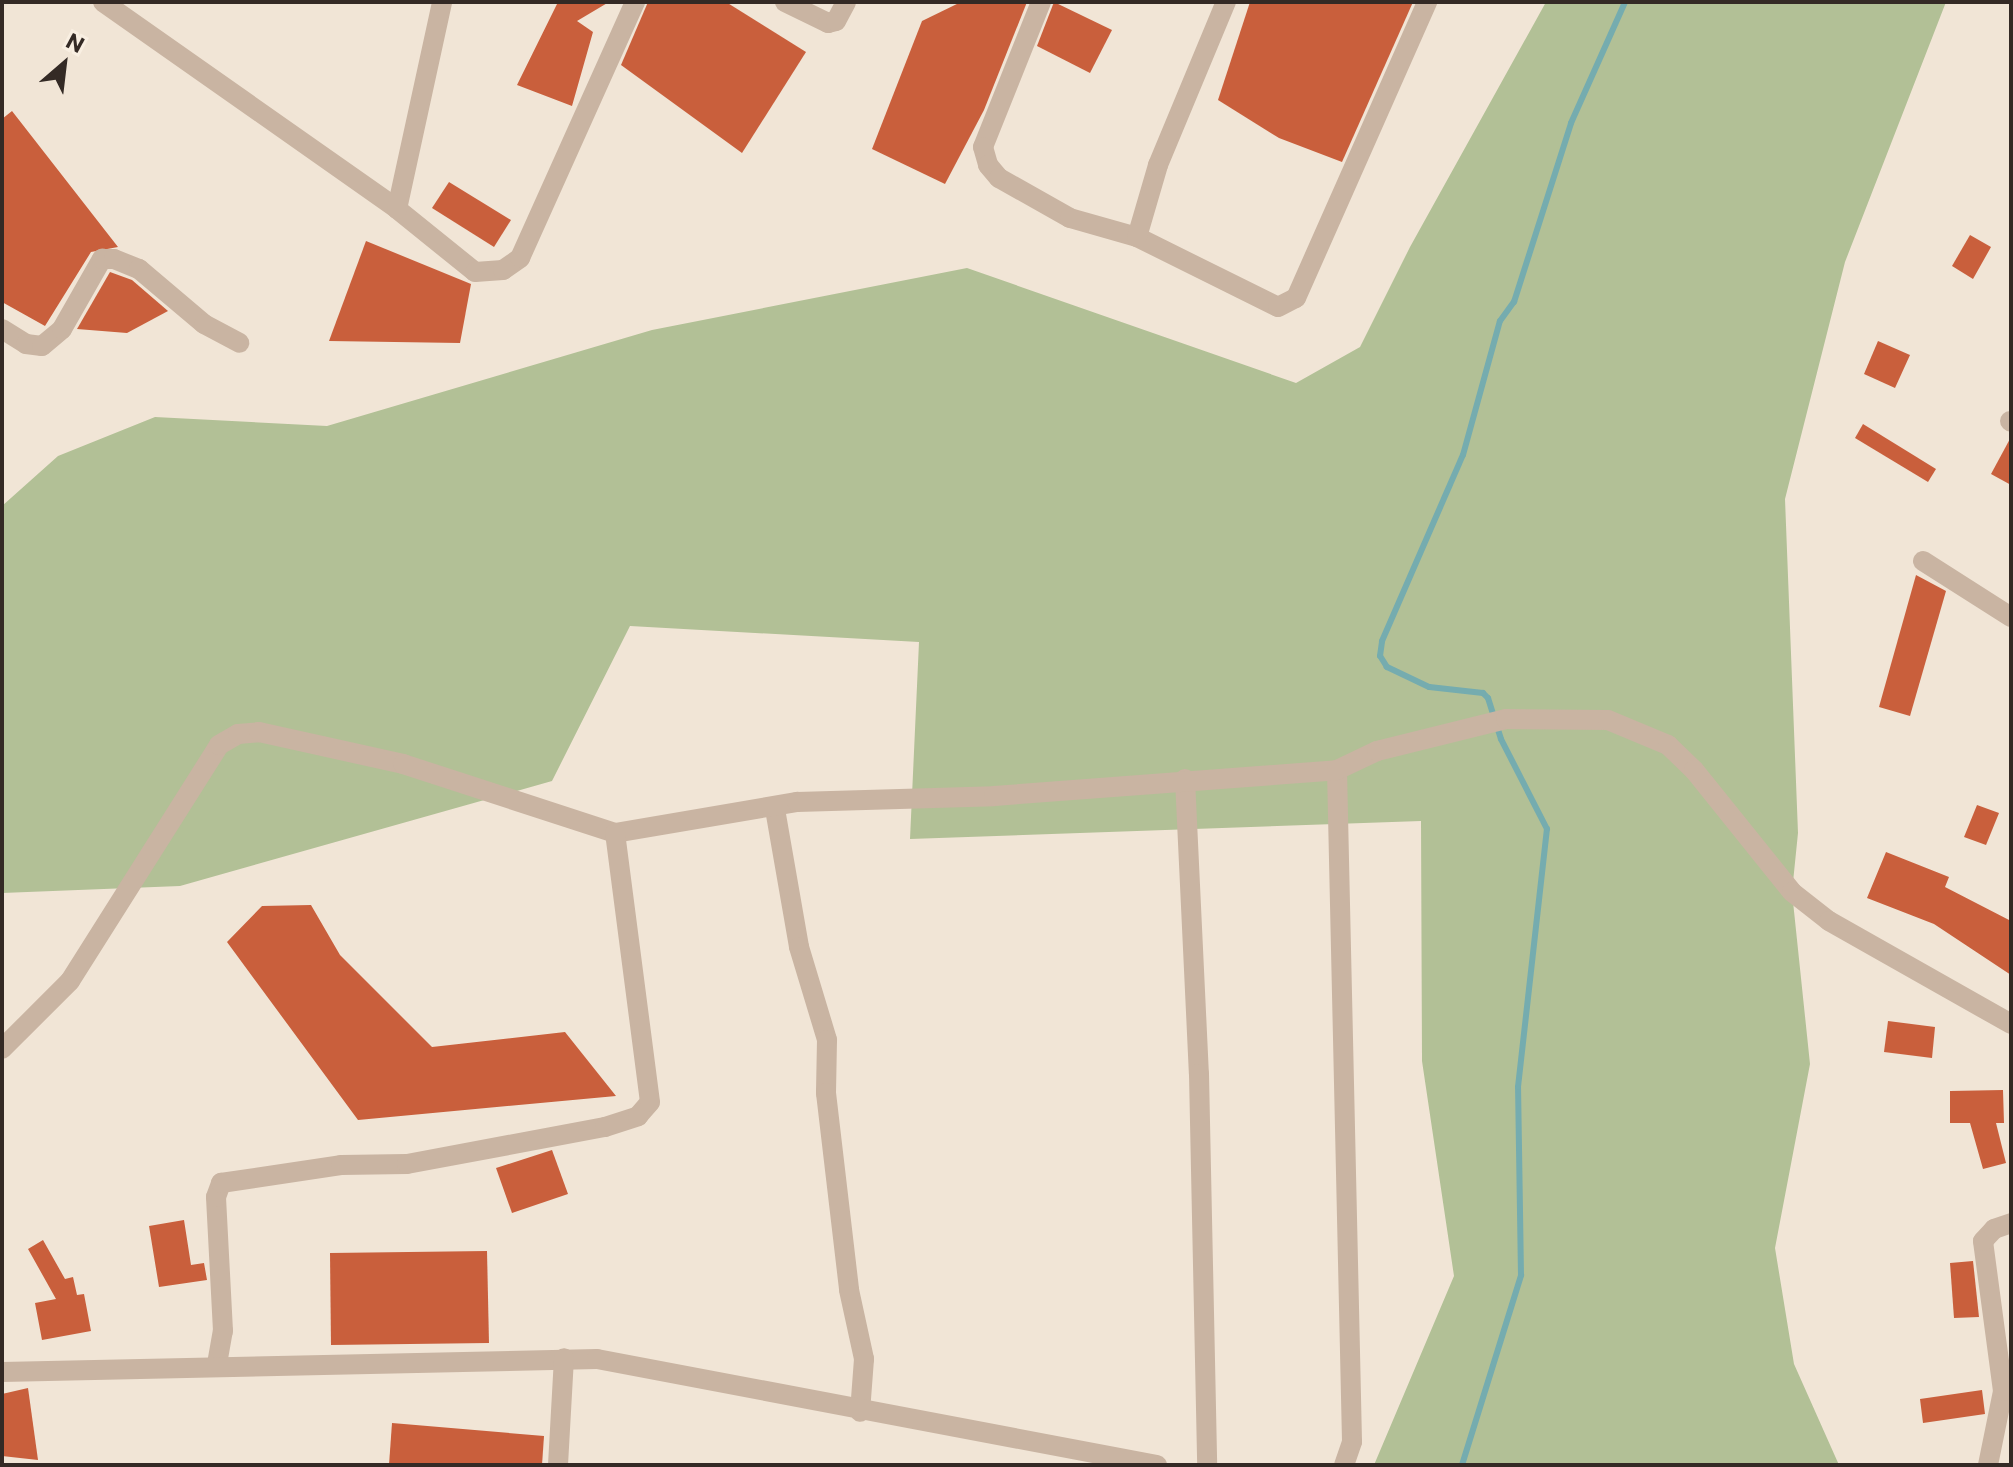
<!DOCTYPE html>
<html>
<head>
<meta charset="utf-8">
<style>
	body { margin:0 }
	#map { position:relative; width:2013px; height:1467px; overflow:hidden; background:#f1e5d6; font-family:Commissioner,sans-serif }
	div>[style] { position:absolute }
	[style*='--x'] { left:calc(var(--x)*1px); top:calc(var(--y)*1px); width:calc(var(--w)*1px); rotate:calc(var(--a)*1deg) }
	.green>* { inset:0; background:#b2c096 }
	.stream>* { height:6px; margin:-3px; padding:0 3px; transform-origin:3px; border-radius:3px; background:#75acaf }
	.building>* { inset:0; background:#c95f3c }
	.minor>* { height:20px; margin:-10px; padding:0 10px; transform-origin:10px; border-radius:10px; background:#c9b4a2 }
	span { translate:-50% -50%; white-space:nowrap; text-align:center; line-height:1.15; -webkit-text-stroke:6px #f9efe2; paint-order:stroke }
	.frame { position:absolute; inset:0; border:4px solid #342a25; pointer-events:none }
	.north { position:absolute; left:24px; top:24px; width:80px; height:80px; -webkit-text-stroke:6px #f9efe2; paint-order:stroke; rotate:28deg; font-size:22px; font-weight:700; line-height:32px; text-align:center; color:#342a25 }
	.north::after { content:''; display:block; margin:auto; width:28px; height:36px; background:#342a25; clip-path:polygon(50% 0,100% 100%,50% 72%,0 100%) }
</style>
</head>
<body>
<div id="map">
	<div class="green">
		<div style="clip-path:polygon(1546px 2px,1946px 2px,1845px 262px,1785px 499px,1798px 833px,1792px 892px,1810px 1064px,1775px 1248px,1794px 1364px,1839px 1465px,1374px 1465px,1454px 1276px,1422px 1061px,1421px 821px,910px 839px,919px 642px,630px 626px,552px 781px,180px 886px,2px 893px,2px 506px,58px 456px,155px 417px,327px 426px,652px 330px,967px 268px,1296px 383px,1360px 347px,1410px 247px)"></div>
	</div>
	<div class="stream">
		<div style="--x:1462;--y:1465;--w:199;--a:-72.7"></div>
		<div style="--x:1521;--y:1275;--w:188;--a:-90.9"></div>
		<div style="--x:1518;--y:1087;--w:260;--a:-83.6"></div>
		<div style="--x:1547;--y:829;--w:101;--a:-117.1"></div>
		<div style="--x:1501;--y:739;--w:43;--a:-107.6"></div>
		<div style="--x:1488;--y:698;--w:7;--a:-135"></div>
		<div style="--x:1483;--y:693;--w:54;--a:-173.7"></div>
		<div style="--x:1429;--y:687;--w:47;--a:-154.5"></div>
		<div style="--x:1387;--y:667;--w:13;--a:-122"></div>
		<div style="--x:1380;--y:656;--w:15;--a:-82"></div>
		<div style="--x:1382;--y:641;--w:203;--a:-66.5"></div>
		<div style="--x:1463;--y:455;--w:139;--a:-74.6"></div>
		<div style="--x:1500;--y:321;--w:24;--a:-54"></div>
		<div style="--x:1514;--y:302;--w:188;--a:-72.3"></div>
		<div style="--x:1571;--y:123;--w:133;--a:-65.9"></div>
	</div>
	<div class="building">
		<div style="clip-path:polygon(558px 2px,609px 2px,577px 21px,593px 32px,572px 106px,517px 85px)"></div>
		<div style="clip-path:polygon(648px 2px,726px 2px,806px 52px,742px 153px,621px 65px)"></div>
		<div style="clip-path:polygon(961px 2px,1027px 2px,984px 110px,945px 184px,872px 149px,922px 21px)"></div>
		<div style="clip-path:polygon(1054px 2px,1112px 30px,1090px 73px,1037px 46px)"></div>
		<div style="clip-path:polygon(1250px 2px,1413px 2px,1342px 162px,1279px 138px,1218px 100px)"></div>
		<div style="clip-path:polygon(12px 111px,118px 247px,91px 252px,45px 326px,2px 302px,2px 119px)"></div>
		<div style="clip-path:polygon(449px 182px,511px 220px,494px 247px,432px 208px)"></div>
		<div style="clip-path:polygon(1970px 235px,1991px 247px,1973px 279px,1952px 266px)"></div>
		<div style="clip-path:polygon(366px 241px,471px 284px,460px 343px,329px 341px)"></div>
		<div style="clip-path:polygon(110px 272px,132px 280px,168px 311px,127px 333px,77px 329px)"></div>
		<div style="clip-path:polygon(1878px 341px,1910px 355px,1895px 388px,1864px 374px)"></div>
		<div style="clip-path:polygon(1863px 424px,1936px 469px,1928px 482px,1855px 438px)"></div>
		<div style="clip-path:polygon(2011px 437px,2011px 485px,1991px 474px)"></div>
		<div style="clip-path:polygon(1916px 575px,1946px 591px,1910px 716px,1879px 707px)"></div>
		<div style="clip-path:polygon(1977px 805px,1999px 813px,1986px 845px,1964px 837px)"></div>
		<div style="clip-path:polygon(1886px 852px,1949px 877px,1945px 887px,2011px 921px,2011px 975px,1934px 924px,1867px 898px)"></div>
		<div style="clip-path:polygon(311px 905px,340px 955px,432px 1047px,565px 1032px,616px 1096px,358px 1120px,227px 942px,262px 906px)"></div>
		<div style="clip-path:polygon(1888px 1021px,1935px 1027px,1932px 1058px,1884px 1052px)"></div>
		<div style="clip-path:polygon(2003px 1090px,2004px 1123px,1996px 1123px,2006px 1163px,1983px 1169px,1970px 1123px,1950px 1123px,1950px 1091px)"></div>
		<div style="clip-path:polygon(552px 1150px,568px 1194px,512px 1213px,496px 1168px)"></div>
		<div style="clip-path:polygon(184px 1220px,191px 1265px,204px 1263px,207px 1280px,159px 1287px,149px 1226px)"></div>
		<div style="clip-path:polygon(43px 1240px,65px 1279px,73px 1277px,77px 1295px,84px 1294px,91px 1331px,42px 1340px,35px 1303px,56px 1299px,28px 1249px)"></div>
		<div style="clip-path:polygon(487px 1251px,489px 1343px,331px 1345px,330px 1253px)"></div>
		<div style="clip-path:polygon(1973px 1261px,1979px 1317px,1954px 1318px,1950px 1263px)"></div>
		<div style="clip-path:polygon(28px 1388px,38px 1460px,2px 1456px,2px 1394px)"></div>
		<div style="clip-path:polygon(1982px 1390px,1985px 1414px,1923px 1423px,1920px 1399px)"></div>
		<div style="clip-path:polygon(392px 1423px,544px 1436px,542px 1465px,389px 1465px)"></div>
	</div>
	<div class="minor">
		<div style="--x:103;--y:2;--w:360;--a:35.1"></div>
		<div style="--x:397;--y:209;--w:100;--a:38.9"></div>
		<div style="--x:475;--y:272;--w:28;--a:-4"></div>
		<div style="--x:503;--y:270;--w:21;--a:-35"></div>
		<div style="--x:520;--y:258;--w:281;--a:-65.8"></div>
		<div style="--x:785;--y:2;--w:48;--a:26"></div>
		<div style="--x:828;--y:23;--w:8;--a:-14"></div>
		<div style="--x:836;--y:21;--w:21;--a:-62"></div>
		<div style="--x:1041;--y:2;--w:156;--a:111.8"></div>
		<div style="--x:983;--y:147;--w:19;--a:74"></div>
		<div style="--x:988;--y:165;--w:17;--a:50"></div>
		<div style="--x:999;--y:178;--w:81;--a:29.4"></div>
		<div style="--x:1070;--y:218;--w:70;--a:15.8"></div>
		<div style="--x:1137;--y:237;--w:157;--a:26.4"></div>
		<div style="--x:1278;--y:307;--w:20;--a:-27"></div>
		<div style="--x:1296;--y:298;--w:324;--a:-66.1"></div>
		<div style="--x:397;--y:209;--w:212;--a:-77.7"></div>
		<div style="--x:1137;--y:237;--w:75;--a:-73.7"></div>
		<div style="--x:1158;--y:165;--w:177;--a:-67.4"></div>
		<div style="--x:2;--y:329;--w:28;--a:32"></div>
		<div style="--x:26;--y:344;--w:16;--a:7"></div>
		<div style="--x:42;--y:346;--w:26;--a:-40"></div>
		<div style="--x:62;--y:329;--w:81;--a:-60.3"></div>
		<div style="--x:102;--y:259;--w:12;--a:0"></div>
		<div style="--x:114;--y:259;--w:27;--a:22"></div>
		<div style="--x:139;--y:269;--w:85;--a:40.2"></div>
		<div style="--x:204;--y:324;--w:40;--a:28"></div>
		<div style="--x:2010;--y:421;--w:1;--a:45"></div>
		<div style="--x:1923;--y:561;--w:104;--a:32.5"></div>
		<div style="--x:1337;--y:770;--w:672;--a:88.72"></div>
		<div style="--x:1352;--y:1442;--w:24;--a:109"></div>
		<div style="--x:1185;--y:779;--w:295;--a:87.3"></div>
		<div style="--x:1199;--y:1074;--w:391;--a:88.8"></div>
		<div style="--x:775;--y:809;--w:140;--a:80.1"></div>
		<div style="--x:799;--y:947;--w:97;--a:73.2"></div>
		<div style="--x:827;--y:1040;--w:53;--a:91.1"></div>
		<div style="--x:826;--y:1093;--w:198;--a:83.3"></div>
		<div style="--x:849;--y:1290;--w:71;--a:77.7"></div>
		<div style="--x:864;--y:1359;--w:53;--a:94.3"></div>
		<div style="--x:2;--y:1049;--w:96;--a:-45"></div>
		<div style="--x:70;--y:981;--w:279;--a:-57.7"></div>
		<div style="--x:219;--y:745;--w:22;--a:-30"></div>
		<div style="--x:238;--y:734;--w:21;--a:-5"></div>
		<div style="--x:259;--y:732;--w:148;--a:12.5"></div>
		<div style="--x:403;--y:764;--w:223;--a:18"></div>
		<div style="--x:615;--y:833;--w:185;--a:-9.7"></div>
		<div style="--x:797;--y:802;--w:197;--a:-1.7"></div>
		<div style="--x:994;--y:796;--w:344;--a:-4.3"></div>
		<div style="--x:1337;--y:770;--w:44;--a:-25.4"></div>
		<div style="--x:1377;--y:751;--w:133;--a:-13.9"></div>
		<div style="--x:1506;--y:719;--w:102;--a:0.6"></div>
		<div style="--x:1608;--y:720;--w:65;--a:22.6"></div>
		<div style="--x:1668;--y:745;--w:36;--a:44"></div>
		<div style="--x:1694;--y:770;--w:156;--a:51.2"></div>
		<div style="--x:1792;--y:892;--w:47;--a:38.1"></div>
		<div style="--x:1829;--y:921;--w:209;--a:29.5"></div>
		<div style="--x:217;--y:1364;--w:34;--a:-80"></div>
		<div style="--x:223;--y:1331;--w:134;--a:-93"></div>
		<div style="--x:216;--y:1197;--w:15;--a:-70"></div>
		<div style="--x:221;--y:1183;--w:121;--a:-8.5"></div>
		<div style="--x:341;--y:1165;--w:66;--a:-0.9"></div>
		<div style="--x:407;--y:1164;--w:201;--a:-10.6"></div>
		<div style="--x:605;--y:1127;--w:35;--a:-18"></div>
		<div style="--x:638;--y:1116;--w:18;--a:-49"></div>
		<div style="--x:650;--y:1102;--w:271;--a:-97.4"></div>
		<div style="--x:2;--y:1372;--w:595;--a:-1.25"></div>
		<div style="--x:597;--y:1359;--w:570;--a:10.72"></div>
		<div style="--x:558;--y:1465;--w:107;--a:-86.8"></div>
		<div style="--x:1988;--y:1465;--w:76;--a:-78.5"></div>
		<div style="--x:2003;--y:1391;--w:151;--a:-97.6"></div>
		<div style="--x:1983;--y:1241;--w:16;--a:-47"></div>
		<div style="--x:1994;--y:1229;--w:18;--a:-19"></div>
	</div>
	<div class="frame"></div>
	<div class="north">N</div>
</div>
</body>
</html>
